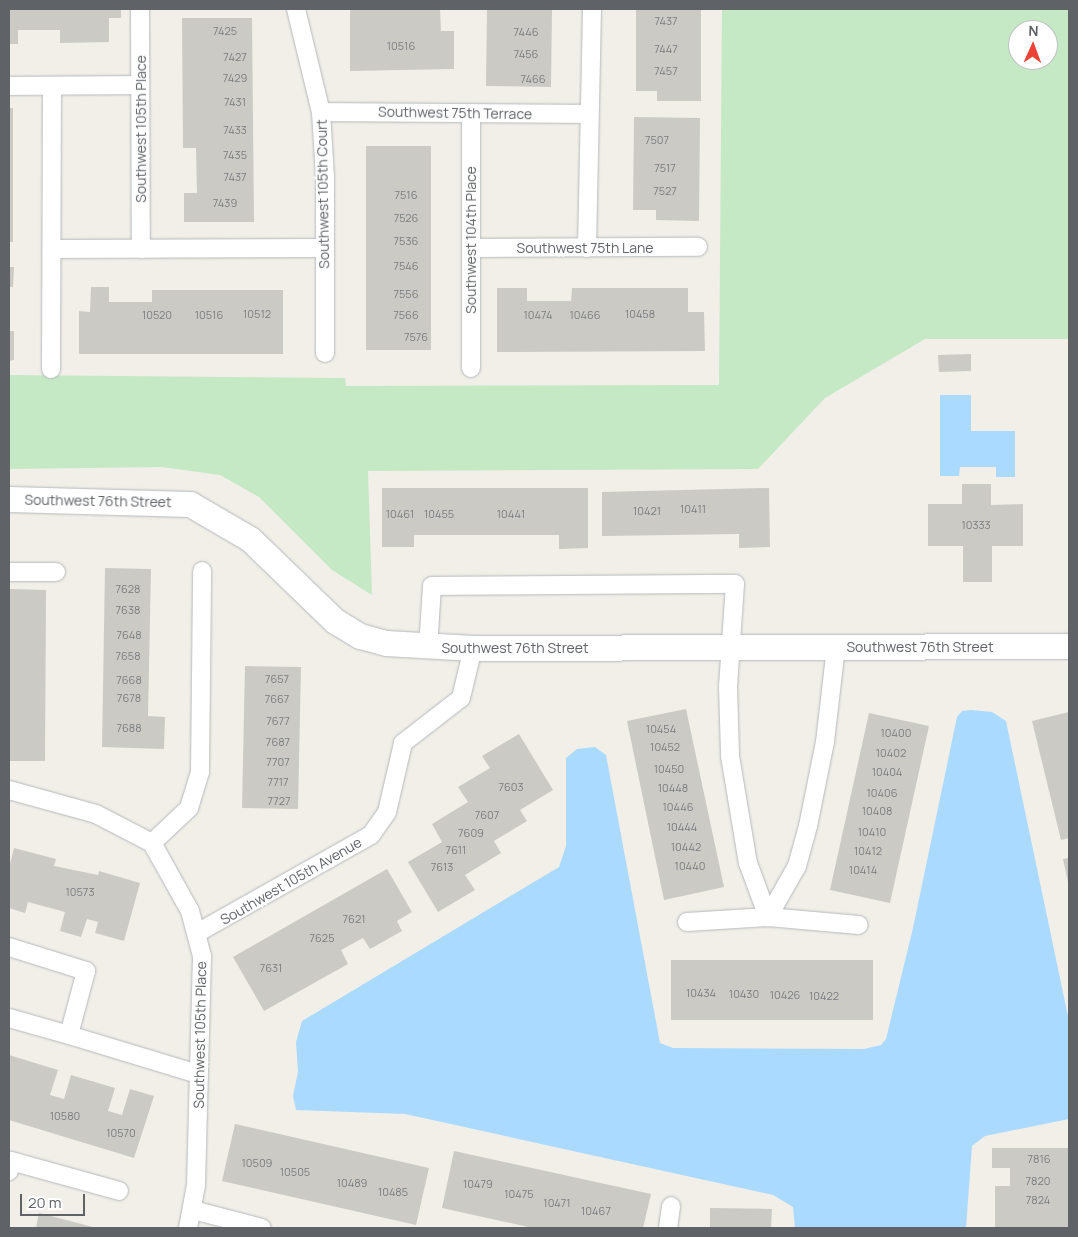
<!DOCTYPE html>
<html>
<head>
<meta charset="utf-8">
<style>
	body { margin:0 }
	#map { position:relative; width:1078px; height:1237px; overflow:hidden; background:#f1efe8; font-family:Manrope,sans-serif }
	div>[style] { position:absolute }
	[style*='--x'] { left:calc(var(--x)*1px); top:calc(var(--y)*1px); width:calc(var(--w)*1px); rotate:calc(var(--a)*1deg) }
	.green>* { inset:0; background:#c5e8c5 }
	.water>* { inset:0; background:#aadaff }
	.building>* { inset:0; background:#cccac5 }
	.roads { filter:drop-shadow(0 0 1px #b5b8bc) drop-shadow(0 0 1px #b5b8bc) }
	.street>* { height:18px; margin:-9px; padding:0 9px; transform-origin:9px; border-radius:9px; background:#fff }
	.secondary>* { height:25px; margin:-12.5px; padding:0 12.5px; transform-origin:12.5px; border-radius:12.5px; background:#fff }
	span { translate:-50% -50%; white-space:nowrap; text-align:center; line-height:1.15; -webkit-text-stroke:4px #fff; paint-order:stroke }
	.number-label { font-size:11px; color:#7a7d7f }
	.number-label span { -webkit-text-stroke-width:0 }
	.street-label { font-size:14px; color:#5f6368 }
	.frame { position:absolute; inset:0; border:10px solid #5f6368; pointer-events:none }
	.north { position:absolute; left:1008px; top:20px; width:50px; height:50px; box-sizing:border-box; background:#fff; border:1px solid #bfc1c3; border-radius:50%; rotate:2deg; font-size:14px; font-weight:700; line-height:20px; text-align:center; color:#5f6368 }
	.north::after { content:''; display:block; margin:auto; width:18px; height:22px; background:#ea4335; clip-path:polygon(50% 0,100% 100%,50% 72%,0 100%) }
	.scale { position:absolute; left:20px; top:1194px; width:65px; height:22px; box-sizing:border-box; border:2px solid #5f6368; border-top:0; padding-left:6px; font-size:15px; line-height:18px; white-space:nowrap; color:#5f6368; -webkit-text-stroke:4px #fff; paint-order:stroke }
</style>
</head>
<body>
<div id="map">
	<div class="green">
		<div style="clip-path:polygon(evenodd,722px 9px,1069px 9px,1069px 339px,925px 339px,825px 398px,758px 469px,368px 471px,372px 595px,332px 570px,259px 497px,220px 475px,162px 467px,9px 469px,9px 375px,345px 378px,346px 386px,719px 385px,722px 9px,1018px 30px,1048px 30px,1048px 60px,1018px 60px,1018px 30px)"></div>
	</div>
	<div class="water">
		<div style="clip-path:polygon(940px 395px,971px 395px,971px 431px,1015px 431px,1015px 477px,996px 477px,996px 467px,960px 467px,959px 476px,940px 476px)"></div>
		<div style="clip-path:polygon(971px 710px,992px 712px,1006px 721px,1069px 1021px,1069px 1119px,985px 1136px,972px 1146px,966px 1228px,795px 1228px,793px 1207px,773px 1195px,405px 1114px,296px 1110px,293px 1096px,298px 1072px,296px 1042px,302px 1021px,559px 867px,566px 846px,566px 758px,577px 749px,595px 747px,606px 755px,660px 1043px,673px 1048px,864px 1049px,881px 1045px,886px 1039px,913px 928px,957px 717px,962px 711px)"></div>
	</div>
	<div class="building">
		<div style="clip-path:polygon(9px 9px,121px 9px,121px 18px,109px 18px,109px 42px,60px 43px,60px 30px,18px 30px,18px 44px,9px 44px)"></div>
		<div style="clip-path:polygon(350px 9px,440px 9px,441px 31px,454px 31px,454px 69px,350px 71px)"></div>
		<div style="clip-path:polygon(487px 9px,552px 9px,551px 87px,486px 86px)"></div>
		<div style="clip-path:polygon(636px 9px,701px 9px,701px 101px,657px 101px,657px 91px,636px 91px)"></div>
		<div style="clip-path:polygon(182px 18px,252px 18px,254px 222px,184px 222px,184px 193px,197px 193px,196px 148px,183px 148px)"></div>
		<div style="clip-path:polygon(9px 108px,13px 108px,13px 242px,9px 242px)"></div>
		<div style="clip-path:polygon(634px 117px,700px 118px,699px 221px,656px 220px,656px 210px,633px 210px)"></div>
		<div style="clip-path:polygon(366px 146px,431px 146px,431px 350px,366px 350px)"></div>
		<div style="clip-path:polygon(9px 267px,14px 267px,13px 287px,9px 287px)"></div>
		<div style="clip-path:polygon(91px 287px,109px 287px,109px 302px,152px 302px,152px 290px,283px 290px,283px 354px,79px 354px,79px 311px,90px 312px)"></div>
		<div style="clip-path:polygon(497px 288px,527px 288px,527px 301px,571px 301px,572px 288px,688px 288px,688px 312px,704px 312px,705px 351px,497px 352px)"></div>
		<div style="clip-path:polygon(9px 331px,14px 331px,14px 360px,9px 361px)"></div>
		<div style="clip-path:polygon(971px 354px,971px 371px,939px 372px,938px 355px)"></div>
		<div style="clip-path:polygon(962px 484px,991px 484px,991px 505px,1023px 504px,1023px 546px,992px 546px,992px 582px,963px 582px,963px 546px,928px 546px,928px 504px,962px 504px)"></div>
		<div style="clip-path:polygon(382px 488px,588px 488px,588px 548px,559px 549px,559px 535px,414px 535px,414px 547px,382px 547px)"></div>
		<div style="clip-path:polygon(769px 488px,770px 547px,739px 548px,739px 534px,602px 536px,602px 492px)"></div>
		<div style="clip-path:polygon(105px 568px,151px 569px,148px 716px,165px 717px,164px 749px,102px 747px)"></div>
		<div style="clip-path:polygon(9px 589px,46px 590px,45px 761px,9px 761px)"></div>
		<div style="clip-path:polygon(245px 666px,301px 667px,298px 809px,242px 808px)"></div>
		<div style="clip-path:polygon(686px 709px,724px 887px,664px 900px,627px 721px)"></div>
		<div style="clip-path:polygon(1069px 712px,1069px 838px,1061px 840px,1032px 721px)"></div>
		<div style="clip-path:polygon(869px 713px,929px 726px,890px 903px,830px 890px)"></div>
		<div style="clip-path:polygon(519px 734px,553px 790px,520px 810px,527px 821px,494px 841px,501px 853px,465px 875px,475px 890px,438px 912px,408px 862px,442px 842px,432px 824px,468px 802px,458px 787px,490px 768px,482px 756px)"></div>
		<div style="clip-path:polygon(14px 848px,56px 859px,54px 866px,98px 875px,99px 871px,140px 883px,124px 941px,95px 933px,98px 922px,87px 919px,81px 937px,60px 931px,65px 912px,28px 902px,25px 913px,9px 908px,9px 868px)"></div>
		<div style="clip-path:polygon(1069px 858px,1069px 882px,1068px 882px,1063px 859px)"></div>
		<div style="clip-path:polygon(387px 869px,412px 912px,397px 921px,402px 931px,370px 949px,363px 938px,341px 950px,348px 964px,264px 1011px,233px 957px)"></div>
		<div style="clip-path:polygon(671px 960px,873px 960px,873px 1020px,671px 1020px)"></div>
		<div style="clip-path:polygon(9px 1055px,58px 1070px,50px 1095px,64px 1099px,71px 1075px,115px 1088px,108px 1111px,122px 1115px,130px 1089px,154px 1096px,134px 1158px,9px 1120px)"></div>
		<div style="clip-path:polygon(235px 1124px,429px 1168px,416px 1225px,222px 1181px)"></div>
		<div style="clip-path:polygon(992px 1148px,1069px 1148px,1069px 1228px,995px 1228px,995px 1186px,1010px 1186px,1010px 1168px,992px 1168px)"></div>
		<div style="clip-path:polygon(454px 1151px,651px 1194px,643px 1228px,533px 1228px,442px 1208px)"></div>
		<div style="clip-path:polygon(710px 1208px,772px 1209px,771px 1228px,710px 1228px)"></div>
		<div style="clip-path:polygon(39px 1213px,97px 1228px,36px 1228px)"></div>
	</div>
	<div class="roads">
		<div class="street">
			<div style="--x:140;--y:9;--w:240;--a:89.8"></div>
			<div style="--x:296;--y:9;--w:106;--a:76.4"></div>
			<div style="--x:321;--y:112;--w:65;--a:86.5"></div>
			<div style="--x:325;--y:177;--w:176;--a:90"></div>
			<div style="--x:9;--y:86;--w:131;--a:-0.4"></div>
			<div style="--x:321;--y:112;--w:268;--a:0.4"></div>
			<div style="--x:471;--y:248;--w:227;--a:-0.3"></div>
			<div style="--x:587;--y:248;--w:239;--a:-88.8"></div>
			<div style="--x:52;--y:249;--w:273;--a:-0.2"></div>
			<div style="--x:471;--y:368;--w:255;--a:-90"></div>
			<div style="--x:51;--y:369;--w:283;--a:-89.8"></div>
			<div style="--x:9;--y:572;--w:47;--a:0"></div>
			<div style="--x:428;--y:648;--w:62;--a:-86.3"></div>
			<div style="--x:432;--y:586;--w:303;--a:-0.4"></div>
			<div style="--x:735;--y:584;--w:103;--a:93.9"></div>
			<div style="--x:728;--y:687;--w:69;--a:88.3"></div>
			<div style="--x:730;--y:756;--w:109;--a:80.5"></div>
			<div style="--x:748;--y:863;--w:58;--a:69.7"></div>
			<div style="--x:9;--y:790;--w:90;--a:15.4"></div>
			<div style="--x:96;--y:814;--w:63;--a:27.4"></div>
			<div style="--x:152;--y:843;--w:78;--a:60.8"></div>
			<div style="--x:190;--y:911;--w:47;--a:75.1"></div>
			<div style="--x:202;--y:956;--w:229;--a:91.5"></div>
			<div style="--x:196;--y:1185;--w:44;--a:100.5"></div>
			<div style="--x:152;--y:843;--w:51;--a:-43.4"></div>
			<div style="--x:189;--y:808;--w:38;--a:-73"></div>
			<div style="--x:200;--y:772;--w:201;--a:-89.4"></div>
			<div style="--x:768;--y:917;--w:59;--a:-60.4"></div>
			<div style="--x:797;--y:866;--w:41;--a:-74.6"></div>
			<div style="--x:808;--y:826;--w:86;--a:-78.6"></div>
			<div style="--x:825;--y:742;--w:96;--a:-83.4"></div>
			<div style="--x:687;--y:922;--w:81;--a:-3.5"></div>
			<div style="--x:768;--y:917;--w:91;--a:5"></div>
			<div style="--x:197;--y:933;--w:200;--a:-29.4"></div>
			<div style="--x:371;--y:835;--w:28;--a:-55"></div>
			<div style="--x:387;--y:812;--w:71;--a:-76.9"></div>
			<div style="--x:403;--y:743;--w:73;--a:-37.8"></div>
			<div style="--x:461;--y:698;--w:51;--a:-76.5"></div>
			<div style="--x:9;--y:947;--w:81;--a:17.3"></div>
			<div style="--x:86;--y:971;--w:66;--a:104.9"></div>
			<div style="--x:69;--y:1035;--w:135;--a:16.8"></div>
			<div style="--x:9;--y:1018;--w:62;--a:15.8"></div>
			<div style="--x:9;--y:1171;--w:10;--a:-79"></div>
			<div style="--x:11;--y:1161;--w:112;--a:15.5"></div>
			<div style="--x:193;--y:1210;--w:71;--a:14.6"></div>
			<div style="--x:668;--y:1228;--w:22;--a:-82"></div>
		</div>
		<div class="secondary">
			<div style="--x:9;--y:499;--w:181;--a:1.6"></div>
			<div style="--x:190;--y:504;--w:69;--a:30.3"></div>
			<div style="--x:250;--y:539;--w:118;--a:44"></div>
			<div style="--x:335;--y:621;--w:29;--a:31"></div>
			<div style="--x:360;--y:636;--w:27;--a:15"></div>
			<div style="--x:386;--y:643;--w:87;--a:3.3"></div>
			<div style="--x:473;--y:648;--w:596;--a:-0.19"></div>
		</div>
	</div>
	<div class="number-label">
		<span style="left:666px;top:21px">7437</span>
		<span style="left:225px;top:31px">7425</span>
		<span style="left:526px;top:32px">7446</span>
		<span style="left:401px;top:46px">10516</span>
		<span style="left:666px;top:49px">7447</span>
		<span style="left:526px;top:54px">7456</span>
		<span style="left:235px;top:57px">7427</span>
		<span style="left:666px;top:71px">7457</span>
		<span style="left:235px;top:78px">7429</span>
		<span style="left:533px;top:79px">7466</span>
		<span style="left:235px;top:102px">7431</span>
		<span style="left:235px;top:130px">7433</span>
		<span style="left:657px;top:140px">7507</span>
		<span style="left:235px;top:155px">7435</span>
		<span style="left:665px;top:168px">7517</span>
		<span style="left:235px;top:177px">7437</span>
		<span style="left:665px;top:191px">7527</span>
		<span style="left:406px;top:195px">7516</span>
		<span style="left:225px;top:203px">7439</span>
		<span style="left:406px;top:218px">7526</span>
		<span style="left:406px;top:241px">7536</span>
		<span style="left:406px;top:266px">7546</span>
		<span style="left:406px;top:294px">7556</span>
		<span style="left:257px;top:314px">10512</span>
		<span style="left:640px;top:314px">10458</span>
		<span style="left:157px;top:315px">10520</span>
		<span style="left:209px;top:315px">10516</span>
		<span style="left:406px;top:315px">7566</span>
		<span style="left:538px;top:315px">10474</span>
		<span style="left:585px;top:315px">10466</span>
		<span style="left:416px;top:337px">7576</span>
		<span style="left:693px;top:509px">10411</span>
		<span style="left:647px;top:511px">10421</span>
		<span style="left:400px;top:514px">10461</span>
		<span style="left:439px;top:514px">10455</span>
		<span style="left:511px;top:514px">10441</span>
		<span style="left:976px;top:525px">10333</span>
		<span style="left:128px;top:589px">7628</span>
		<span style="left:128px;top:610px">7638</span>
		<span style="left:129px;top:635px">7648</span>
		<span style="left:128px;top:656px">7658</span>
		<span style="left:277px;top:679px">7657</span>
		<span style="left:129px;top:680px">7668</span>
		<span style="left:129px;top:698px">7678</span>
		<span style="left:277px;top:699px">7667</span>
		<span style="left:278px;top:721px">7677</span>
		<span style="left:129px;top:728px">7688</span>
		<span style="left:661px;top:729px">10454</span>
		<span style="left:896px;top:733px">10400</span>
		<span style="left:278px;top:742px">7687</span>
		<span style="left:665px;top:747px">10452</span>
		<span style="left:891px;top:753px">10402</span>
		<span style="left:278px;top:762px">7707</span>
		<span style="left:669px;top:769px">10450</span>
		<span style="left:887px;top:772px">10404</span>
		<span style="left:278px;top:782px">7717</span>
		<span style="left:511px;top:787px">7603</span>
		<span style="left:673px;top:788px">10448</span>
		<span style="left:882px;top:793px">10406</span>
		<span style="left:279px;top:801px">7727</span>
		<span style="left:678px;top:807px">10446</span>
		<span style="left:877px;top:811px">10408</span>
		<span style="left:487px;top:815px">7607</span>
		<span style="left:682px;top:827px">10444</span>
		<span style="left:872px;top:832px">10410</span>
		<span style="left:471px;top:833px">7609</span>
		<span style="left:686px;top:847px">10442</span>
		<span style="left:456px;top:850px">7611</span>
		<span style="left:868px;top:851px">10412</span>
		<span style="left:690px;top:866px">10440</span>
		<span style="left:442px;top:867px">7613</span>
		<span style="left:863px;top:870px">10414</span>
		<span style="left:80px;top:892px">10573</span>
		<span style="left:354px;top:919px">7621</span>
		<span style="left:322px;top:938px">7625</span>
		<span style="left:271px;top:968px">7631</span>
		<span style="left:701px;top:993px">10434</span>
		<span style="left:744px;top:994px">10430</span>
		<span style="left:785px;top:995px">10426</span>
		<span style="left:824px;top:996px">10422</span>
		<span style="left:65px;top:1116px">10580</span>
		<span style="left:121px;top:1133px">10570</span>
		<span style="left:1039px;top:1159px">7816</span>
		<span style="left:257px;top:1163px">10509</span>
		<span style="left:295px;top:1172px">10505</span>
		<span style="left:1038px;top:1181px">7820</span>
		<span style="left:352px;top:1183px">10489</span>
		<span style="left:478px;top:1184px">10479</span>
		<span style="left:393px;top:1192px">10485</span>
		<span style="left:519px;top:1194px">10475</span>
		<span style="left:1038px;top:1200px">7824</span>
		<span style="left:557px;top:1203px">10471</span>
		<span style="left:596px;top:1211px">10467</span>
	</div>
	<div class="street-label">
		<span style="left:455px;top:113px;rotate:1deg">Southwest 75th Terrace</span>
		<span style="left:141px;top:129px;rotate:-90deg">Southwest 105th Place</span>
		<span style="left:323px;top:194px;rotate:-91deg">Southwest 105th Court</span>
		<span style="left:471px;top:240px;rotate:-90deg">Southwest 104th Place</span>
		<span style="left:585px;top:248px">Southwest 75th Lane</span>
		<span style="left:98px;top:501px;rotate:1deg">Southwest 76th Street</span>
		<span style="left:920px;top:647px">Southwest 76th Street</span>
		<span style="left:515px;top:648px">Southwest 76th Street</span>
		<span style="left:291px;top:881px;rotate:-30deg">Southwest 105th Avenue</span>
		<span style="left:200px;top:1035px;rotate:-89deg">Southwest 105th Place</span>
	</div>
	<div class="frame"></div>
	<div class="north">N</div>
	<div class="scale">20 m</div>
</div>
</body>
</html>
